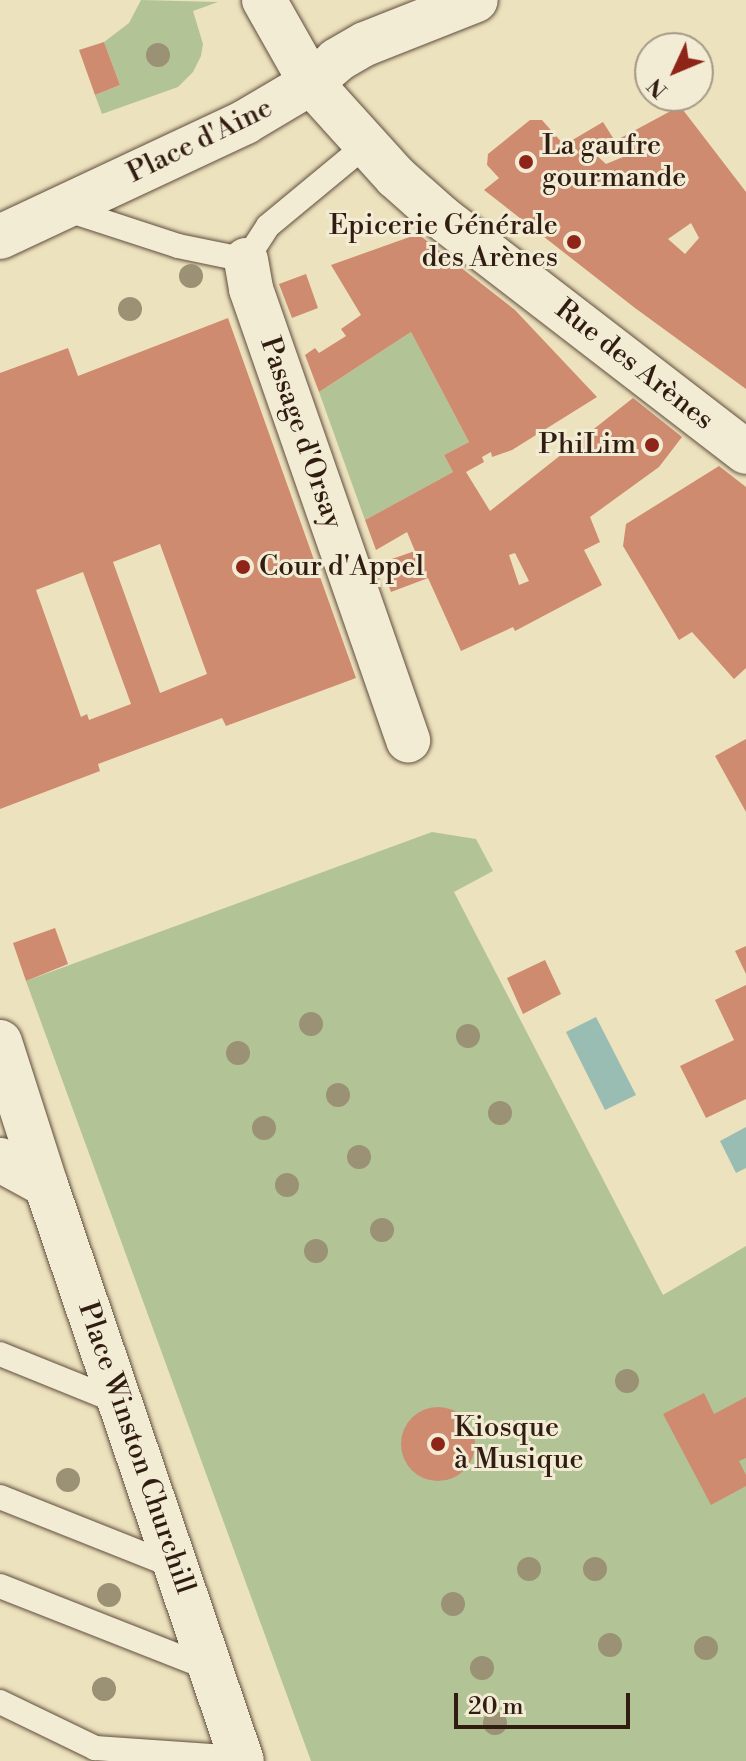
<!DOCTYPE html>
<html>
<head>
<meta charset="utf-8">
<style>
	body { margin:0 }
	#map { position:relative; width:746px; height:1761px; overflow:hidden; background:#ede2be; font-family:"Libre Bodoni",serif }
	div>[style] { position:absolute }
	[style*='--x'] { left:calc(var(--x)*1px); top:calc(var(--y)*1px); width:calc(var(--w)*1px); rotate:calc(var(--a)*1deg) }
	.green>* { inset:0; background:#b2c496 }
	.water>* { inset:0; background:#99bdb3 }
	.building>* { inset:0; background:#ce8b6f }
	.round { border-radius:50% }
	.roads { filter:drop-shadow(0 0 2px #604e3d) drop-shadow(0 0 2px #604e3d) }
	.lane>* { height:24px; margin:-12px; padding:0 12px; transform-origin:12px; border-radius:12px; background:#f3ecd5 }
	.street>* { height:44px; margin:-22px; padding:0 22px; transform-origin:22px; border-radius:22px; background:#f3ecd5 }
	.secondary>* { height:44px; margin:-22px; padding:0 22px; transform-origin:22px; border-radius:22px; background:#f3ecd5 }
	.trees>* { width:24px; height:24px; margin:-12px; border-radius:50%; background:#9b9175 }
	.dots>* { width:22px; height:22px; translate:-50% -50%; box-sizing:border-box; border:4px solid #f3ecd5; border-radius:50% }
	span { translate:-50% -50%; white-space:nowrap; text-align:center; line-height:1.15; -webkit-text-stroke:6px #f3ecd5; paint-order:stroke }
	.street-label { font-size:28px; color:#311c12 }
	.poi-label { font-size:28px; color:#311c12 }
	.left { translate:0 -50%; text-align:left }
	.right { translate:-100% -50%; text-align:right }
	.north { position:absolute; left:634px; top:32px; width:80px; height:80px; box-sizing:border-box; background:#f3ecd5; border:2px solid #a59987; border-radius:50%; rotate:226deg; font-size:22px; font-weight:700; line-height:32px; text-align:center; color:#311c12 }
	.north::after { content:''; display:block; margin:auto; width:28px; height:36px; background:#8f2418; clip-path:polygon(50% 0,100% 100%,50% 72%,0 100%) }
	.scale { position:absolute; left:454px; top:1693px; width:176px; height:36px; box-sizing:border-box; border:4px solid #311c12; border-top:0; padding-left:10px; font-size:24px; line-height:28px; white-space:nowrap; color:#311c12; -webkit-text-stroke:6px #f3ecd5; paint-order:stroke }
</style>
</head>
<body>
<div id="map">
	<div class="green">
		<div style="clip-path:polygon(141px 0,218px 2px,193px 11px,203px 44px,201px 56px,193px 72px,178px 87px,102px 114px,95px 95px,120px 85px,104px 42px,129px 23px)"></div>
		<div style="clip-path:polygon(411px 332px,469px 442px,444px 455px,453px 472px,365px 520px,319px 392px)"></div>
		<div style="clip-path:polygon(432px 832px,476px 839px,493px 871px,454px 892px,663px 1295px,746px 1246px,746px 1761px,311px 1761px,26px 981px)"></div>
	</div>
	<div class="water">
		<div style="clip-path:polygon(596px 1017px,636px 1095px,605px 1110px,566px 1032px)"></div>
		<div style="clip-path:polygon(746px 1127px,746px 1168px,736px 1173px,720px 1141px)"></div>
	</div>
	<div class="building">
		<div style="clip-path:polygon(104px 42px,120px 85px,95px 95px,79px 50px)"></div>
		<div style="clip-path:polygon(evenodd,680px 106px,746px 192px,746px 389px,635px 308px,484px 190px,499px 178px,487px 165px,488px 154px,530px 120px,542px 120px,564px 145px,603px 122px,615px 141px,680px 106px,612px 143px,623px 157px,606px 164px,593px 152px,612px 143px,680px 106px,691px 223px,699px 238px,685px 254px,668px 239px,691px 223px)"></div>
		<div style="clip-path:polygon(evenodd,418px 234px,515px 310px,597px 397px,512px 450px,492px 457px,491px 452px,482px 457px,484px 462px,466px 472px,490px 511px,633px 398px,682px 437px,659px 467px,590px 517px,600px 542px,584px 550px,602px 585px,515px 631px,513px 627px,461px 651px,428px 578px,391px 592px,380px 563px,415px 551px,407px 532px,376px 550px,365px 520px,453px 472px,444px 455px,469px 442px,411px 332px,319px 392px,305px 355px,315px 348px,319px 353px,346px 336px,341px 329px,361px 315px,331px 265px,418px 234px,515px 553px,529px 581px,519px 585px,509px 555px,515px 553px)"></div>
		<div style="clip-path:polygon(306px 274px,318px 308px,292px 318px,279px 284px)"></div>
		<div style="clip-path:polygon(evenodd,228px 318px,356px 678px,226px 726px,222px 718px,98px 764px,100px 771px,0 809px,0 373px,68px 348px,78px 376px,228px 318px,160px 544px,207px 674px,160px 693px,113px 562px,160px 544px,228px 318px,83px 572px,131px 704px,89px 720px,87px 714px,81px 717px,36px 590px,83px 572px)"></div>
		<div style="clip-path:polygon(719px 466px,746px 487px,746px 668px,734px 679px,692px 632px,679px 640px,623px 546px,626px 524px)"></div>
		<div style="clip-path:polygon(746px 739px,746px 812px,715px 756px)"></div>
		<div style="clip-path:polygon(55px 928px,68px 964px,26px 981px,13px 943px)"></div>
		<div style="clip-path:polygon(746px 946px,746px 974px,735px 951px)"></div>
		<div style="clip-path:polygon(545px 960px,561px 994px,523px 1014px,507px 978px)"></div>
		<div style="clip-path:polygon(746px 985px,746px 1099px,706px 1118px,680px 1066px,734px 1040px,715px 1000px)"></div>
		<div style="clip-path:polygon(704px 1393px,714px 1414px,746px 1397px,746px 1458px,739px 1461px,746px 1475px,746px 1486px,711px 1505px,663px 1414px)"></div>
		<div class="round" style="left:401px;top:1407px;width:74px;height:74px"></div>
	</div>
	<div class="roads">
		<div class="lane">
			<div style="--x:62;--y:208;--w:122;--a:18.1"></div>
			<div style="--x:178;--y:246;--w:69;--a:11.6"></div>
			<div style="--x:246;--y:260;--w:40;--a:-57.1"></div>
			<div style="--x:268;--y:226;--w:129;--a:-39.6"></div>
			<div style="--x:0;--y:1354;--w:131;--a:22"></div>
			<div style="--x:0;--y:1497;--w:189;--a:21.7"></div>
			<div style="--x:0;--y:1586;--w:227;--a:21.5"></div>
			<div style="--x:0;--y:1702;--w:106;--a:25.8"></div>
			<div style="--x:95;--y:1748;--w:145;--a:3.9"></div>
		</div>
		<div class="street">
			<div style="--x:311;--y:83;--w:35;--a:-41"></div>
			<div style="--x:337;--y:60;--w:32;--a:-30"></div>
			<div style="--x:365;--y:44;--w:119;--a:-21.6"></div>
			<div style="--x:246;--y:260;--w:29;--a:80"></div>
			<div style="--x:251;--y:289;--w:478;--a:70.8"></div>
			<div style="--x:0;--y:1042;--w:150;--a:72.2"></div>
		</div>
		<div class="secondary">
			<div style="--x:264;--y:0;--w:95;--a:60.5"></div>
			<div style="--x:311;--y:83;--w:127;--a:47.9"></div>
			<div style="--x:396;--y:177;--w:60;--a:41.6"></div>
			<div style="--x:441;--y:217;--w:385;--a:37.6"></div>
			<div style="--x:0;--y:237;--w:271;--a:-25.1"></div>
			<div style="--x:245;--y:122;--w:77;--a:-30.6"></div>
			<div style="--x:0;--y:1160;--w:52;--a:28.5"></div>
			<div style="--x:46;--y:1185;--w:608;--a:71.21"></div>
		</div>
	</div>
	<div class="trees">
		<div style="left:158px;top:55px"></div>
		<div style="left:191px;top:276px"></div>
		<div style="left:130px;top:309px"></div>
		<div style="left:311px;top:1024px"></div>
		<div style="left:468px;top:1036px"></div>
		<div style="left:238px;top:1053px"></div>
		<div style="left:338px;top:1095px"></div>
		<div style="left:500px;top:1113px"></div>
		<div style="left:264px;top:1128px"></div>
		<div style="left:359px;top:1157px"></div>
		<div style="left:287px;top:1185px"></div>
		<div style="left:382px;top:1230px"></div>
		<div style="left:316px;top:1251px"></div>
		<div style="left:627px;top:1381px"></div>
		<div style="left:68px;top:1480px"></div>
		<div style="left:529px;top:1569px"></div>
		<div style="left:595px;top:1569px"></div>
		<div style="left:109px;top:1595px"></div>
		<div style="left:453px;top:1604px"></div>
		<div style="left:610px;top:1645px"></div>
		<div style="left:706px;top:1648px"></div>
		<div style="left:482px;top:1668px"></div>
		<div style="left:104px;top:1689px"></div>
		<div style="left:495px;top:1723px"></div>
	</div>
	<div class="dots">
		<div style="left:526px;top:162px;background:#8f2418"></div>
		<div style="left:574px;top:242px;background:#8f2418"></div>
		<div style="left:652px;top:445px;background:#8f2418"></div>
		<div style="left:243px;top:567px;background:#8f2418"></div>
		<div style="left:438px;top:1444px;background:#8f2418"></div>
	</div>
	<div class="street-label">
		<span style="left:200px;top:141px;rotate:-26deg">Place d'Aine</span>
		<span style="left:634px;top:365px;rotate:38deg">Rue des Arènes</span>
		<span style="left:301px;top:433px;rotate:71deg">Passage d'Orsay</span>
		<span style="left:136px;top:1448px;rotate:71deg">Place Winston Churchill</span>
	</div>
	<div class="poi-label">
		<span class="left" style="left:542px;top:162px">La gaufre<br>gourmande</span>
		<span class="right" style="left:558px;top:242px">Epicerie Générale<br>des Arènes</span>
		<span class="right" style="left:636px;top:445px">PhiLim</span>
		<span class="left" style="left:259px;top:567px">Cour d'Appel</span>
		<span class="left" style="left:454px;top:1444px">Kiosque<br>à Musique</span>
	</div>
	<div class="north">N</div>
	<div class="scale">20 m</div>
</div>
</body>
</html>
